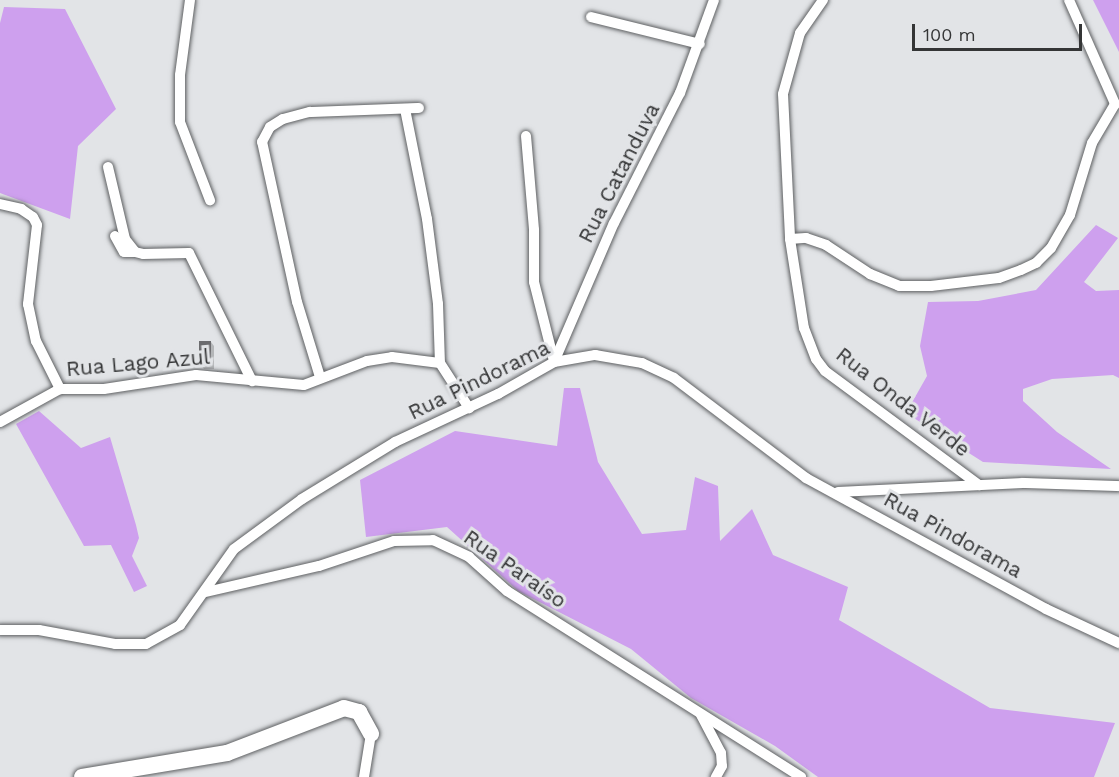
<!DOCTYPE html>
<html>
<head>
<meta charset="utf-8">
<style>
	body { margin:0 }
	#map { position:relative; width:1119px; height:777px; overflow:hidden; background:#e2e4e7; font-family:"Work Sans",sans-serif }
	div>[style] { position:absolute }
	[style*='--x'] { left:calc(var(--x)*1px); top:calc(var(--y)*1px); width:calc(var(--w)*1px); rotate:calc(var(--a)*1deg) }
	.forest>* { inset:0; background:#cea0ee }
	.shadow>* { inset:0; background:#0003 }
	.building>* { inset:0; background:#6c6c6f }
	.roads { filter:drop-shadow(0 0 2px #5e6062) drop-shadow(0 0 2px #5e6062) }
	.street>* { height:10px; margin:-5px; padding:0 5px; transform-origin:5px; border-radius:5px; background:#fff }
	.secondary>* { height:16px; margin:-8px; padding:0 8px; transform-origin:8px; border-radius:8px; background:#fff }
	span { translate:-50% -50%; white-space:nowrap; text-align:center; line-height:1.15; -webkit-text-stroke:6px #e2e4e7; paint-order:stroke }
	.street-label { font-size:21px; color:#343536 }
	.scale { position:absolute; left:912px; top:24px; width:170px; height:27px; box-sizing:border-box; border:3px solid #343536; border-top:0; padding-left:8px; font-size:18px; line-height:21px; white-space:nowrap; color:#343536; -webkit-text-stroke:4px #e2e4e7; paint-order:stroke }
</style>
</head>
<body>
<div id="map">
	<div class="forest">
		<div style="clip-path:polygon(1093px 0,1119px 0,1119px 52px)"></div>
		<div style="clip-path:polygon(4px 7px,65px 9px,116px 109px,78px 146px,70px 219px,0 193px,0 23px)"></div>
		<div style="clip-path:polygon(1096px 225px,1118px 238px,1084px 282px,1096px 291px,1119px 290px,1119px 378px,1113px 375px,1052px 379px,1023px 389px,1023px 401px,1057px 432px,1111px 469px,983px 462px,906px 413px,927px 376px,920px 346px,928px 302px,978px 301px,1036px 290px)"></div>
		<div style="clip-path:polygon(564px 388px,580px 388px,598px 462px,642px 534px,686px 530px,695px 477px,718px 486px,720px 541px,752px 509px,773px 555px,848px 587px,839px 620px,990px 708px,1115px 723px,1094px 777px,818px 777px,775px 746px,691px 698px,631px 649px,518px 591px,447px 527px,366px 537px,360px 480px,455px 431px,557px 446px)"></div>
		<div style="clip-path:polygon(39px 411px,81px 448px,110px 437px,136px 525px,139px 538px,132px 556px,147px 586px,134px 592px,111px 545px,84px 546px,16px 424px)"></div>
	</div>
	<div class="shadow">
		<div style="clip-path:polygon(211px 342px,214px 346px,214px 369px,204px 369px,201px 365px)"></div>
	</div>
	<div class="building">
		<div style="clip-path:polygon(199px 341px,211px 341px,211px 366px,199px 366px)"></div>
	</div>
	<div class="roads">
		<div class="street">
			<div style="--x:190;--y:0;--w:76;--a:97.6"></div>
			<div style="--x:180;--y:75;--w:47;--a:90"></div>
			<div style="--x:180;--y:122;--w:84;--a:69"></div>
			<div style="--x:823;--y:0;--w:40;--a:124.9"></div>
			<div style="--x:800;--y:33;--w:63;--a:105.6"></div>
			<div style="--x:783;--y:94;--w:145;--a:87.2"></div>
			<div style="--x:790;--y:239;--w:90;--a:81.1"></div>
			<div style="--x:804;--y:328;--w:33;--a:69"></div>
			<div style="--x:816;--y:359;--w:15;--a:53"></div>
			<div style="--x:825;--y:371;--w:192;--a:36.5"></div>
			<div style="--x:1069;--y:0;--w:114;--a:66.1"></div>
			<div style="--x:591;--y:17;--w:112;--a:13.9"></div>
			<div style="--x:405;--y:109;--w:112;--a:78.7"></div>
			<div style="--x:427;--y:219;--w:86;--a:82.6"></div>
			<div style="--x:438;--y:304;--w:59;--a:88.1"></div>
			<div style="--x:526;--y:136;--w:94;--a:85.1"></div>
			<div style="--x:534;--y:230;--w:52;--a:90"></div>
			<div style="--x:534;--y:282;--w:81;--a:75.8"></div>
			<div style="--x:108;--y:167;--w:74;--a:76.7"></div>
			<div style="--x:125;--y:239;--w:16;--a:52"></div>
			<div style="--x:135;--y:252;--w:8;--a:14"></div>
			<div style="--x:143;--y:254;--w:46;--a:-1.2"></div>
			<div style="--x:189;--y:253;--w:143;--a:63.8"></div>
			<div style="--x:0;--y:204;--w:22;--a:13"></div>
			<div style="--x:21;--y:209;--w:14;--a:34"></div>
			<div style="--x:33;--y:217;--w:9;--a:63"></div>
			<div style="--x:37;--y:225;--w:80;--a:96.5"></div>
			<div style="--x:28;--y:304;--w:38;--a:78"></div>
			<div style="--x:36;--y:341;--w:54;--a:63.4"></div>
			<div style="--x:115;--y:236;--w:18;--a:61"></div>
			<div style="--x:124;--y:252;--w:11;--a:0"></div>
			<div style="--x:790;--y:239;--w:16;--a:-4"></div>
			<div style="--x:806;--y:238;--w:21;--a:19"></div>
			<div style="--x:826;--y:245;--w:53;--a:33.4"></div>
			<div style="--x:870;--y:274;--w:31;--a:22"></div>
			<div style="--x:899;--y:286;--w:32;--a:0"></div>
			<div style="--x:931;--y:286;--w:68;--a:-6.7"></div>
			<div style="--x:999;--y:278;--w:23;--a:-20"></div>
			<div style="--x:1021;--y:270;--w:17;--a:-25"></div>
			<div style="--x:1036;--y:263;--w:21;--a:-45"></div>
			<div style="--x:1051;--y:248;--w:38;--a:-60"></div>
			<div style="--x:1070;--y:215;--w:75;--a:-73"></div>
			<div style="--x:1092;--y:143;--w:45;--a:-59.5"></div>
			<div style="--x:554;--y:362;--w:151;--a:-66.7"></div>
			<div style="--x:614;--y:223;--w:146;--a:-63.1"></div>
			<div style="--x:680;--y:93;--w:99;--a:-69.9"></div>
			<div style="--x:320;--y:377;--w:78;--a:-107"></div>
			<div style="--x:297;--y:302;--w:164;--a:-102.3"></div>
			<div style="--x:262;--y:142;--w:17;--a:-62"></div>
			<div style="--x:270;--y:127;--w:15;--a:-32"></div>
			<div style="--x:283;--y:119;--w:28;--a:-15"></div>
			<div style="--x:310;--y:112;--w:109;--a:-2.1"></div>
			<div style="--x:0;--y:422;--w:68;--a:-28.8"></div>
			<div style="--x:60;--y:389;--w:44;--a:0"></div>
			<div style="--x:104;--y:389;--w:93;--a:-8.7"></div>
			<div style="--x:196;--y:375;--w:108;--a:5.3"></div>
			<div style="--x:304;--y:385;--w:67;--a:-20.9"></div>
			<div style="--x:367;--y:361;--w:25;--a:-9"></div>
			<div style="--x:392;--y:357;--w:48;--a:7.1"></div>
			<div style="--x:440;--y:363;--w:54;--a:57.2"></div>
			<div style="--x:838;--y:492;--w:185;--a:-2.8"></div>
			<div style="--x:1023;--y:483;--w:96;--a:1.8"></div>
			<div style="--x:206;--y:592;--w:116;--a:-13"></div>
			<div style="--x:319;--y:566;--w:79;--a:-18.4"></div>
			<div style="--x:394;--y:541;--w:39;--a:-1"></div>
			<div style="--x:433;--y:540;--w:40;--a:25"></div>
			<div style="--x:469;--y:557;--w:51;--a:41.8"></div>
			<div style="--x:507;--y:591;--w:348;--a:32.3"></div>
			<div style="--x:0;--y:630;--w:39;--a:0"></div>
			<div style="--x:39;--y:630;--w:77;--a:10.4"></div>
			<div style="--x:115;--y:644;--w:31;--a:0"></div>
			<div style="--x:146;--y:644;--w:39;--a:-29"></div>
			<div style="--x:180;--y:625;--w:93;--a:-54.6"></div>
			<div style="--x:234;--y:549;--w:84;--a:-36.3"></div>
			<div style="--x:302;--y:499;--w:109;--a:-31.5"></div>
			<div style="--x:395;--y:442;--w:114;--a:-25"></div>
			<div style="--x:498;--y:394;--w:64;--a:-29.7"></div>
			<div style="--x:554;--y:362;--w:42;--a:-9.7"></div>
			<div style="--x:595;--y:355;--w:48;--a:9.7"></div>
			<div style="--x:642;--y:363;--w:35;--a:25"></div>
			<div style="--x:674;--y:378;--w:166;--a:37.1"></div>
			<div style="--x:806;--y:478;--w:273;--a:28.6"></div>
			<div style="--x:1046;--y:609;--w:81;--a:25"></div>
			<div style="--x:701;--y:715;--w:43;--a:62.2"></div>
			<div style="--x:721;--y:753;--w:13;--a:86"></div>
			<div style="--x:722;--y:766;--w:13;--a:119"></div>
			<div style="--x:364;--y:777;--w:44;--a:-80.8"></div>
		</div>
		<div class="secondary">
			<div style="--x:82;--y:777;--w:147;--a:-9.4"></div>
			<div style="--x:227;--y:753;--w:125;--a:-21"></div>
			<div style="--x:344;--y:708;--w:16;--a:15"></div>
			<div style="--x:359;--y:712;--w:25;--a:61"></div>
		</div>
	</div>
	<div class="street-label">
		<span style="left:619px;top:173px;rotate:-63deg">Rua Catanduva</span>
		<span style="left:138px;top:363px;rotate:-5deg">Rua Lago Azul</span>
		<span style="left:479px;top:380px;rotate:-26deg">Rua Pindorama</span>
		<span style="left:903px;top:402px;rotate:38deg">Rua Onda Verde</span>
		<span style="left:953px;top:535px;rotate:29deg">Rua Pindorama</span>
		<span style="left:515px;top:569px;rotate:35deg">Rua Paraíso</span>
	</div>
	<div class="scale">100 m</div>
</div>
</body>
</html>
